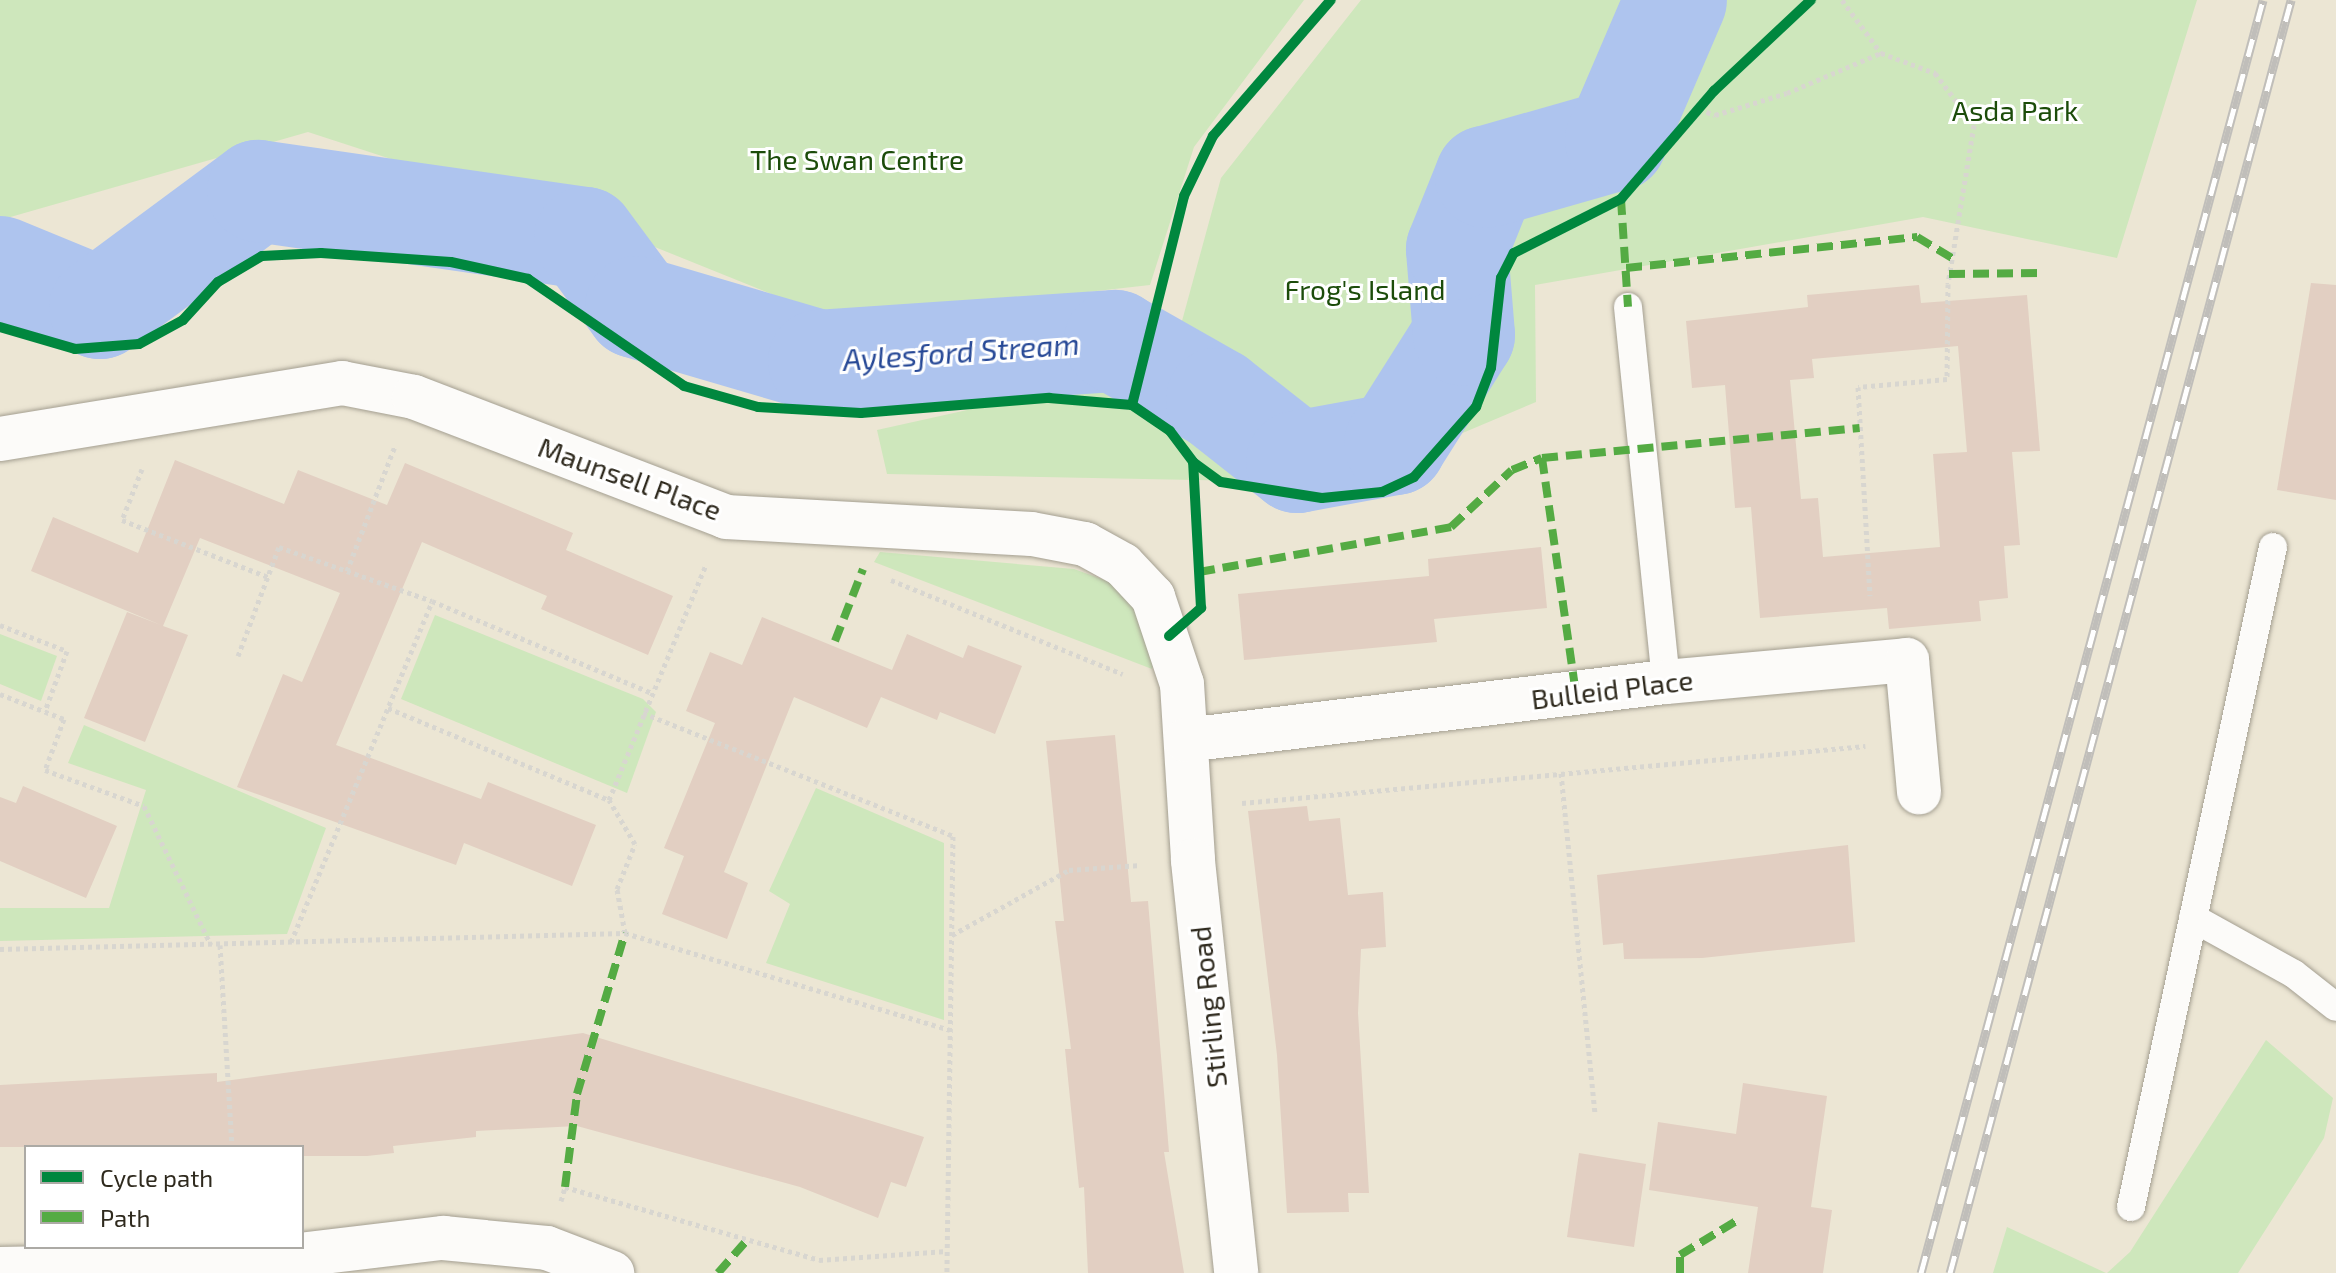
<!DOCTYPE html>
<html>
<head>
<meta charset="utf-8">
<style>
	body { margin:0 }
	#map { position:relative; width:2336px; height:1273px; overflow:hidden; background:#ece6d4; font-family:"Exo 2",sans-serif }
	div>[style] { position:absolute }
	[style*='--x'] { left:calc(var(--x)*1px); top:calc(var(--y)*1px); width:calc(var(--w)*1px); rotate:calc(var(--a)*1deg) }
	.green>* { inset:0; background:#cee7bc }
	.river>* { height:102px; margin:-51px; padding:0 51px; transform-origin:51px; border-radius:51px; background:#aec4ee }
	.building>* { inset:0; background:#e2cfc2 }
	.path>* { height:5px; margin-top:-2.5px; transform-origin:0; background:repeating-linear-gradient(90deg,#d8d6d0 0 4px,transparent 0 8px) }
	.roads { filter:drop-shadow(0 0 2px #a49f91) drop-shadow(0 0 2px #a49f91) }
	.service>* { height:28px; margin:-14px; padding:0 14px; transform-origin:14px; border-radius:14px; background:#fcfbf9 }
	.minor>* { height:44px; margin:-22px; padding:0 22px; transform-origin:22px; border-radius:22px; background:#fcfbf9 }
	.rail>* { height:9px; margin-top:-4.5px; transform-origin:0; background:repeating-linear-gradient(90deg,#fff 0 18px,#c0beba 0 36px); box-sizing:border-box; border-block:2px solid #c0beba }
	.quiet>* { height:8px; margin-top:-4px; transform-origin:0; background:repeating-linear-gradient(90deg,#54ab43 0 16px,transparent 0 24px) }
	.cycleway>* { height:10px; margin:-5px; padding:0 5px; transform-origin:5px; border-radius:5px; background:#00873e }
	span { translate:-50% -50%; white-space:nowrap; text-align:center; line-height:1.15; -webkit-text-stroke:6px #fff; paint-order:stroke }
	.park-label { font-size:28px; color:#1c4c0a }
	.street-label { font-size:28px; color:#2f2a1e }
	.water-label { font-size:30px; color:#264896; font-style:italic }
	.legend { position:absolute; left:24px; top:1145px; width:280px; height:104px; box-sizing:border-box; background:#fff; border:2px solid #acaaa5; margin:0; padding:10px 14px; list-style:none; font-size:24px; color:#2f2a1e }
	.legend li { display:flex; align-items:center; gap:16px; height:40px }
	.legend b { width:40px; border:2px solid #acaaa5 }
</style>
</head>
<body>
<div id="map">
	<div class="green">
		<div style="clip-path:polygon(0 0,1304px 0,1194px 147px,1150px 285px,836px 320px,625px 235px,308px 132px,0 220px)"></div>
		<div style="clip-path:polygon(1361px 0,2197px 0,2117px 258px,1923px 217px,1535px 285px,1536px 402px,1344px 483px,887px 474px,877px 430px,1170px 365px,1221px 178px)"></div>
		<div style="clip-path:polygon(880px 552px,1074px 569px,1113px 583px,1136px 605px,1157px 651px,1152px 669px,874px 562px)"></div>
		<div style="clip-path:polygon(435px 615px,643px 699px,656px 712px,627px 793px,401px 699px)"></div>
		<div style="clip-path:polygon(0 634px,57px 656px,41px 701px,0 684px)"></div>
		<div style="clip-path:polygon(84px 725px,326px 828px,287px 934px,0 941px,0 908px,109px 908px,146px 790px,68px 763px)"></div>
		<div style="clip-path:polygon(816px 788px,944px 843px,944px 1020px,766px 963px,790px 904px,769px 891px)"></div>
		<div style="clip-path:polygon(2266px 1040px,2333px 1098px,2324px 1138px,2238px 1273px,2107px 1273px,2130px 1252px)"></div>
		<div style="clip-path:polygon(2007px 1227px,2106px 1273px,1993px 1273px)"></div>
	</div>
	<div class="river">
		<div style="--x:0;--y:267;--w:108;--a:22.3"></div>
		<div style="--x:100;--y:308;--w:197;--a:-36.5"></div>
		<div style="--x:258;--y:191;--w:330;--a:8.2"></div>
		<div style="--x:585;--y:238;--w:86;--a:53.5"></div>
		<div style="--x:636;--y:307;--w:191;--a:16.4"></div>
		<div style="--x:819;--y:361;--w:297;--a:-3.9"></div>
		<div style="--x:1115;--y:341;--w:117;--a:29.6"></div>
		<div style="--x:1217;--y:399;--w:102;--a:38.2"></div>
		<div style="--x:1297;--y:462;--w:100;--a:-10.4"></div>
		<div style="--x:1395;--y:444;--w:129;--a:-57.7"></div>
		<div style="--x:1464;--y:335;--w:86;--a:-94.7"></div>
		<div style="--x:1457;--y:249;--w:78;--a:-68.1"></div>
		<div style="--x:1486;--y:177;--w:135;--a:-15.9"></div>
		<div style="--x:1616;--y:140;--w:152;--a:-66.8"></div>
	</div>
	<div class="building">
		<div style="clip-path:polygon(2311px 283px,2336px 285px,2336px 500px,2277px 490px)"></div>
		<div style="clip-path:polygon(evenodd,1919px 285px,1921px 303px,2027px 295px,2040px 451px,2012px 452px,2020px 545px,2004px 546px,2008px 598px,1979px 601px,1981px 621px,1889px 629px,1887px 608px,1760px 618px,1751px 507px,1735px 508px,1725px 385px,1692px 388px,1686px 321px,1808px 307px,1807px 295px,1919px 285px,1958px 346px,1967px 452px,1933px 454px,1940px 547px,1823px 557px,1818px 498px,1801px 499px,1790px 380px,1814px 378px,1812px 359px,1958px 346px)"></div>
		<div style="clip-path:polygon(175px 460px,284px 504px,298px 470px,387px 505px,405px 463px,573px 533px,566px 550px,673px 596px,648px 655px,541px 609px,547px 596px,422px 542px,336px 745px,481px 799px,488px 782px,596px 825px,572px 886px,464px 843px,456px 865px,237px 787px,283px 674px,302px 682px,340px 593px,200px 538px,163px 626px,188px 635px,145px 742px,84px 718px,127px 612px,161px 625px,31px 571px,53px 517px,138px 553px)"></div>
		<div style="clip-path:polygon(1541px 547px,1547px 608px,1434px 619px,1437px 642px,1244px 660px,1238px 594px,1429px 576px,1428px 559px)"></div>
		<div style="clip-path:polygon(762px 617px,892px 670px,907px 634px,963px 658px,968px 645px,1022px 666px,995px 734px,940px 712px,937px 720px,881px 697px,867px 728px,794px 697px,724px 872px,748px 883px,727px 939px,662px 914px,684px 856px,664px 848px,715px 723px,686px 711px,710px 652px,742px 665px)"></div>
		<div style="clip-path:polygon(1115px 735px,1131px 902px,1148px 901px,1169px 1152px,1164px 1152px,1184px 1273px,1088px 1273px,1084px 1187px,1079px 1188px,1065px 1049px,1071px 1049px,1055px 921px,1064px 921px,1046px 741px)"></div>
		<div style="clip-path:polygon(23px 786px,117px 826px,86px 898px,0 861px,0 797px,16px 803px)"></div>
		<div style="clip-path:polygon(1307px 806px,1309px 821px,1340px 818px,1348px 895px,1383px 892px,1386px 947px,1361px 949px,1358px 1013px,1369px 1193px,1348px 1193px,1349px 1212px,1287px 1213px,1277px 1055px,1248px 811px)"></div>
		<div style="clip-path:polygon(1848px 845px,1855px 942px,1702px 958px,1624px 959px,1623px 943px,1603px 945px,1597px 875px)"></div>
		<div style="clip-path:polygon(583px 1033px,924px 1137px,906px 1187px,891px 1182px,878px 1218px,800px 1187px,577px 1126px,476px 1131px,476px 1137px,393px 1146px,394px 1153px,367px 1156px,302px 1156px,302px 1147px,0 1147px,0 1085px,217px 1073px,217px 1082px)"></div>
		<div style="clip-path:polygon(1743px 1083px,1827px 1096px,1811px 1207px,1832px 1210px,1823px 1273px,1748px 1273px,1758px 1207px,1649px 1190px,1658px 1122px,1736px 1134px)"></div>
		<div style="clip-path:polygon(1579px 1153px,1646px 1164px,1634px 1247px,1567px 1237px)"></div>
	</div>
	<div class="path">
		<div style="--x:1842;--y:0;--w:66;--a:53.7"></div>
		<div style="--x:1881;--y:53;--w:58;--a:20.3"></div>
		<div style="--x:1935;--y:73;--w:65;--a:53.1"></div>
		<div style="--x:1974;--y:125;--w:161;--a:99.3"></div>
		<div style="--x:1948;--y:284;--w:95;--a:90.6"></div>
		<div style="--x:1947;--y:379;--w:89;--a:174.9"></div>
		<div style="--x:1858;--y:387;--w:209;--a:86.7"></div>
		<div style="--x:1699;--y:109;--w:17;--a:21"></div>
		<div style="--x:1715;--y:115;--w:75;--a:-17"></div>
		<div style="--x:1787;--y:93;--w:102;--a:-23.1"></div>
		<div style="--x:142;--y:469;--w:55;--a:111.4"></div>
		<div style="--x:122;--y:520;--w:157;--a:21.3"></div>
		<div style="--x:347;--y:571;--w:134;--a:-69"></div>
		<div style="--x:891;--y:580;--w:250;--a:22.1"></div>
		<div style="--x:0;--y:625;--w:72;--a:21.2"></div>
		<div style="--x:67;--y:651;--w:64;--a:110.1"></div>
		<div style="--x:238;--y:656;--w:116;--a:-69.4"></div>
		<div style="--x:279;--y:547;--w:162;--a:19.4"></div>
		<div style="--x:432;--y:601;--w:238;--a:22.7"></div>
		<div style="--x:0;--y:694;--w:69;--a:21.3"></div>
		<div style="--x:64;--y:719;--w:54;--a:110.4"></div>
		<div style="--x:45;--y:770;--w:105;--a:20"></div>
		<div style="--x:144;--y:806;--w:154;--a:64.3"></div>
		<div style="--x:388;--y:708;--w:239;--a:22.6"></div>
		<div style="--x:643;--y:713;--w:334;--a:21.6"></div>
		<div style="--x:953;--y:836;--w:437;--a:90.8"></div>
		<div style="--x:1561;--y:773;--w:343;--a:84.3"></div>
		<div style="--x:1242;--y:803;--w:626;--a:-5.23"></div>
		<div style="--x:625;--y:933;--w:45;--a:-100.3"></div>
		<div style="--x:617;--y:889;--w:48;--a:-68.2"></div>
		<div style="--x:635;--y:844;--w:51;--a:-120.6"></div>
		<div style="--x:609;--y:800;--w:254;--a:-67.6"></div>
		<div style="--x:952;--y:935;--w:134;--a:-29.1"></div>
		<div style="--x:1069;--y:870;--w:72;--a:-4"></div>
		<div style="--x:291;--y:942;--w:369;--a:-67.5"></div>
		<div style="--x:220;--y:945;--w:202;--a:86.6"></div>
		<div style="--x:0;--y:949;--w:625;--a:-1.47"></div>
		<div style="--x:625;--y:933;--w:339;--a:16.6"></div>
		<div style="--x:561;--y:1201;--w:15;--a:-74"></div>
		<div style="--x:565;--y:1187;--w:264;--a:16"></div>
		<div style="--x:819;--y:1260;--w:128;--a:-4"></div>
	</div>
	<div class="roads">
		<div class="service">
			<div style="--x:1628;--y:307;--w:377;--a:84.2"></div>
			<div style="--x:2193;--y:918;--w:115;--a:29"></div>
			<div style="--x:2294;--y:974;--w:53;--a:38.2"></div>
			<div style="--x:2131;--y:1207;--w:675;--a:-77.86"></div>
		</div>
		<div class="minor">
			<div style="--x:0;--y:439;--w:347;--a:-9.3"></div>
			<div style="--x:342;--y:383;--w:73;--a:11"></div>
			<div style="--x:414;--y:397;--w:334;--a:21"></div>
			<div style="--x:726;--y:517;--w:306;--a:3.2"></div>
			<div style="--x:1032;--y:534;--w:54;--a:10.7"></div>
			<div style="--x:1085;--y:544;--w:43;--a:28.9"></div>
			<div style="--x:1123;--y:565;--w:44;--a:46.8"></div>
			<div style="--x:1153;--y:597;--w:92;--a:71.6"></div>
			<div style="--x:1182;--y:684;--w:177;--a:86.4"></div>
			<div style="--x:1193;--y:861;--w:414;--a:84"></div>
			<div style="--x:1186;--y:740;--w:483;--a:-6.9"></div>
			<div style="--x:1666;--y:682;--w:242;--a:-5.2"></div>
			<div style="--x:1907;--y:660;--w:133;--a:84.8"></div>
			<div style="--x:0;--y:1269;--w:215;--a:-1.1"></div>
			<div style="--x:215;--y:1265;--w:230;--a:-6.8"></div>
			<div style="--x:443;--y:1238;--w:104;--a:5.5"></div>
			<div style="--x:547;--y:1248;--w:70;--a:21"></div>
		</div>
	</div>
	<div class="rail">
		<div style="--x:1921;--y:1273;--w:1318;--a:-74.96"></div>
		<div style="--x:1950;--y:1273;--w:1318;--a:-75"></div>
	</div>
	<div class="quiet">
		<div style="--x:1621;--y:199;--w:108;--a:86.3"></div>
		<div style="--x:1626;--y:268;--w:293;--a:-6.1"></div>
		<div style="--x:1917;--y:237;--w:41;--a:31"></div>
		<div style="--x:1949;--y:274;--w:92;--a:-0.6"></div>
		<div style="--x:1542;--y:458;--w:237;--a:81.8"></div>
		<div style="--x:1199;--y:572;--w:256;--a:-10.1"></div>
		<div style="--x:1451;--y:527;--w:83;--a:-43.1"></div>
		<div style="--x:1512;--y:470;--w:32;--a:-22"></div>
		<div style="--x:1542;--y:458;--w:319;--a:-5.4"></div>
		<div style="--x:835;--y:641;--w:77;--a:-68.7"></div>
		<div style="--x:565;--y:1187;--w:94;--a:-82.6"></div>
		<div style="--x:577;--y:1094;--w:168;--a:-73.4"></div>
		<div style="--x:718;--y:1273;--w:45;--a:-48.6"></div>
		<div style="--x:1680;--y:1273;--w:18;--a:-90"></div>
		<div style="--x:1680;--y:1255;--w:71;--a:-31.2"></div>
	</div>
	<div class="cycleway">
		<div style="--x:0;--y:327;--w:78;--a:16.3"></div>
		<div style="--x:75;--y:349;--w:64;--a:-4.5"></div>
		<div style="--x:139;--y:344;--w:50;--a:-28.6"></div>
		<div style="--x:183;--y:320;--w:52;--a:-47.4"></div>
		<div style="--x:218;--y:282;--w:51;--a:-30.6"></div>
		<div style="--x:262;--y:256;--w:59;--a:-2.9"></div>
		<div style="--x:321;--y:253;--w:130;--a:4"></div>
		<div style="--x:451;--y:262;--w:79;--a:12.4"></div>
		<div style="--x:528;--y:279;--w:189;--a:34.4"></div>
		<div style="--x:684;--y:386;--w:77;--a:15.8"></div>
		<div style="--x:758;--y:407;--w:103;--a:3.3"></div>
		<div style="--x:861;--y:413;--w:189;--a:-4.6"></div>
		<div style="--x:1049;--y:398;--w:83;--a:4.8"></div>
		<div style="--x:1132;--y:405;--w:46;--a:34.4"></div>
		<div style="--x:1170;--y:431;--w:39;--a:53"></div>
		<div style="--x:1193;--y:462;--w:34;--a:36"></div>
		<div style="--x:1221;--y:482;--w:102;--a:9"></div>
		<div style="--x:1322;--y:498;--w:60;--a:-5.7"></div>
		<div style="--x:1382;--y:492;--w:35;--a:-25"></div>
		<div style="--x:1414;--y:477;--w:94;--a:-48.5"></div>
		<div style="--x:1476;--y:407;--w:42;--a:-69"></div>
		<div style="--x:1491;--y:368;--w:91;--a:-83.7"></div>
		<div style="--x:1501;--y:278;--w:28;--a:-63"></div>
		<div style="--x:1514;--y:253;--w:120;--a:-26.8"></div>
		<div style="--x:1621;--y:199;--w:143;--a:-49.3"></div>
		<div style="--x:1714;--y:91;--w:133;--a:-43.2"></div>
		<div style="--x:1132;--y:405;--w:215;--a:-76"></div>
		<div style="--x:1184;--y:196;--w:67;--a:-64.2"></div>
		<div style="--x:1213;--y:136;--w:180;--a:-49.1"></div>
		<div style="--x:1169;--y:636;--w:43;--a:-41.2"></div>
		<div style="--x:1201;--y:608;--w:146;--a:-93.1"></div>
	</div>
	<div class="park-label">
		<span style="left:2015px;top:110px">Asda Park</span>
		<span style="left:857px;top:159px">The Swan Centre</span>
		<span style="left:1365px;top:289px">Frog's Island</span>
	</div>
	<div class="street-label">
		<span style="left:630px;top:478px;rotate:20deg">Maunsell Place</span>
		<span style="left:1612px;top:689px;rotate:-7deg">Bulleid Place</span>
		<span style="left:1208px;top:1007px;rotate:-96deg">Stirling Road</span>
	</div>
	<div class="water-label">
		<span style="left:961px;top:351px;rotate:-4deg">Aylesford Stream</span>
	</div>
	<ul class="legend">
	<li><b style="height:10px;background:#00873e"></b>Cycle path</li>
	<li><b style="height:10px;background:#54ab43"></b>Path</li>
	</ul>
</div>
</body>
</html>
